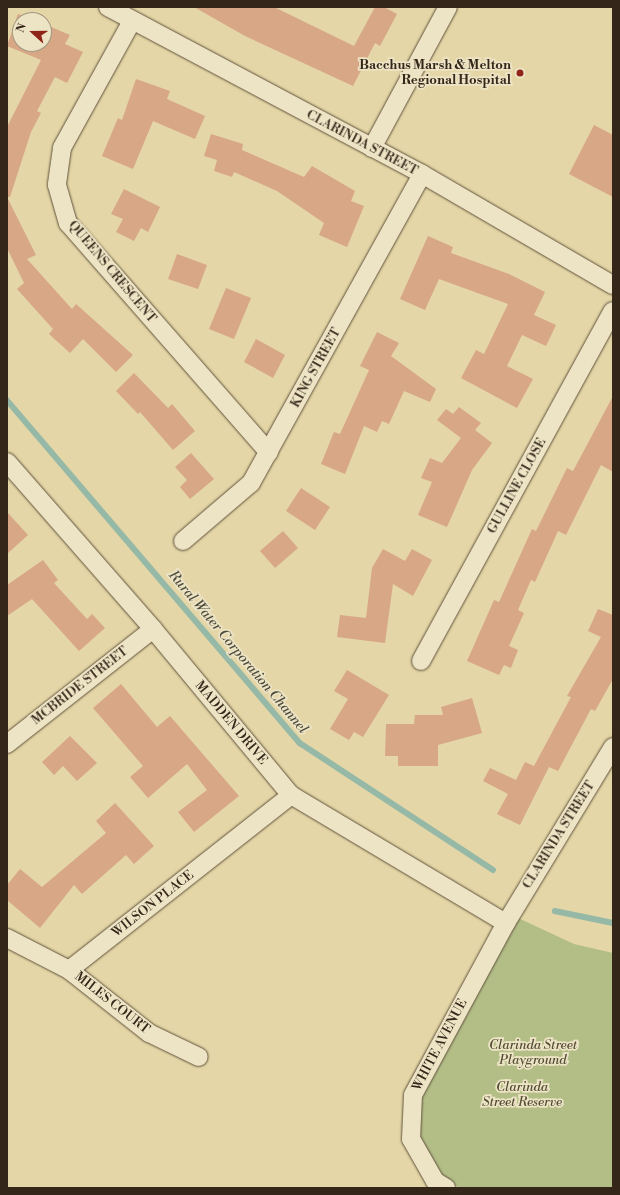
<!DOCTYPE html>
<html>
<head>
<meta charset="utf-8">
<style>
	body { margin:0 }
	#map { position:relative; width:620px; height:1195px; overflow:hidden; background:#e4d6a6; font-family:"Libre Bodoni",serif }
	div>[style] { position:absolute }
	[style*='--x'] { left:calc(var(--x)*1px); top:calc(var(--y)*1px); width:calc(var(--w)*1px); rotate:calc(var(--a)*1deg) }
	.green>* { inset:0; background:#b3be87 }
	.stream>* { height:5.5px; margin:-2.75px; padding:0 2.75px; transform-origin:2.75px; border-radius:2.75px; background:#95b9a6 }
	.building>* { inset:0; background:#d8a785 }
	.roads { filter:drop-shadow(0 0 1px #61523d) drop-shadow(0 0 1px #61523d) }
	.minor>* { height:18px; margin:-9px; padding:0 9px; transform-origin:9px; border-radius:9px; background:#ede4c5 }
	.dots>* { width:11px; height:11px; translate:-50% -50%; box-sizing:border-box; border:2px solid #ede4c5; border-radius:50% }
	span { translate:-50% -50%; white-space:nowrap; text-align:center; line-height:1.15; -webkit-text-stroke:3.5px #ede4c5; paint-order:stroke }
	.poi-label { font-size:13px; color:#35261a; font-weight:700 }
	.right { translate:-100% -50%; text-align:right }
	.street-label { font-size:13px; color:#35261a }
	.park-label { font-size:13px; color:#544c35; font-style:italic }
	.water-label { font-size:14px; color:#4d4b3d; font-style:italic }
	.frame { position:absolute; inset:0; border:8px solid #35261a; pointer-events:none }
	.north { position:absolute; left:12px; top:12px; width:40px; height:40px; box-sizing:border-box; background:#ede4c5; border:1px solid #a39881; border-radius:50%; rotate:291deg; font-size:11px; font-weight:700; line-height:16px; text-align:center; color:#35261a }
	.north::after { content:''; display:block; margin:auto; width:14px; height:18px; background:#8f2418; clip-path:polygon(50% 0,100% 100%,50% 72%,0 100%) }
</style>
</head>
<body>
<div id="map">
	<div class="green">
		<div style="clip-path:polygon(516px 917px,574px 944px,613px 953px,613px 1188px,460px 1188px,441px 1178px,421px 1138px,418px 1096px)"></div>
	</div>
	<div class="stream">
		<div style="--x:7;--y:400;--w:451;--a:49.5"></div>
		<div style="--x:300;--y:743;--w:231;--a:33.3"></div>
		<div style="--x:555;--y:911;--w:59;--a:11.7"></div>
	</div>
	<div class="building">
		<div style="clip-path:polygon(194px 7px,274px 7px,354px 46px,375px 7px,384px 7px,397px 14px,380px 46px,375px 43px,353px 86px,245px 36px)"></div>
		<div style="clip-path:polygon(18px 14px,34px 20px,20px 20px,20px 44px,44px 44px,44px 24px,70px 35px,65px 44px,83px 52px,67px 83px,55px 77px,37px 111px,41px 113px,31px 132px,10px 197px,7px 197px,36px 255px,27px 259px,72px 309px,76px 304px,133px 355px,116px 372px,83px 339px,70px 353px,49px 334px,53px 329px,17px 289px,24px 283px,7px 248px,7px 127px,41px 60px,7px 46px)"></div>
		<div style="clip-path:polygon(136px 79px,170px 91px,167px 99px,205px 116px,195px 139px,153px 121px,133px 169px,102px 156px,118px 118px,122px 120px)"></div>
		<div style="clip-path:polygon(594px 125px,613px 135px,613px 197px,569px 174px)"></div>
		<div style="clip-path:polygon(211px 134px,243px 144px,242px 150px,304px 177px,312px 166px,355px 191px,351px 201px,364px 206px,347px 247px,319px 235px,324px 223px,277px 191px,234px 172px,232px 177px,214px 171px,217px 160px,204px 156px)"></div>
		<div style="clip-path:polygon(124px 189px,160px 207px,148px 232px,141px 228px,134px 241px,116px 232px,123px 219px,111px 214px)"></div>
		<div style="clip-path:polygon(428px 236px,453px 247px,451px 253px,509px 274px,545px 292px,534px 315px,556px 325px,546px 346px,522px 335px,507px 366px,533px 379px,517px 408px,461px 378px,476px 350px,484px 354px,508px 304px,439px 279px,425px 310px,400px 299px)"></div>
		<div style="clip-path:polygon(177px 254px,207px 265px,198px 289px,168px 279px)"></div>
		<div style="clip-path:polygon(226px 288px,251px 298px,234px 339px,209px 329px)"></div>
		<div style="clip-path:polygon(377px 332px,399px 343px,391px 356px,436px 389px,430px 402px,404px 391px,389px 424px,382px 421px,377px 432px,364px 426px,345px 474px,321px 464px,334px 432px,340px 434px,369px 370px,360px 366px)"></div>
		<div style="clip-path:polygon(256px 339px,285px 355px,273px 378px,244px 362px)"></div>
		<div style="clip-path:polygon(134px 373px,168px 408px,172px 404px,195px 431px,173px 450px,140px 412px,138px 414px,116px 391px)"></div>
		<div style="clip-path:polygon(613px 396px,613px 472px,601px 465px,566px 535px,558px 531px,535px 582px,531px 580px,518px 610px,524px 613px,509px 646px,518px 650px,511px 668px,504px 665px,499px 675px,467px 661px,494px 600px,499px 602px,532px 529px,536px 531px,567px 468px,573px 471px)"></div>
		<div style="clip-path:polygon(459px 407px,481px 423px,475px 430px,492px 443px,472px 470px,447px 527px,418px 515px,432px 482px,421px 478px,430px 458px,442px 463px,461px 438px,437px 420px,446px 409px,453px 414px)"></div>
		<div style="clip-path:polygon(191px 453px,214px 479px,190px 499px,180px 487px,187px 480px,175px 467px)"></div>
		<div style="clip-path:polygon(301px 488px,330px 507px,315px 530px,286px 511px)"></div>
		<div style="clip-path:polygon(7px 512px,28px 535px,7px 554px)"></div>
		<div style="clip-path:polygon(283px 531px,298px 548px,275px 568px,260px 551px)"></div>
		<div style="clip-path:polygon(383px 549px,405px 561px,412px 549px,432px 560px,413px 596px,393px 584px,385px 643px,337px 637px,340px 615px,366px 618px,372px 568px)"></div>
		<div style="clip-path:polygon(43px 560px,58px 580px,54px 583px,87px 619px,92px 614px,105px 628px,79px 651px,32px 599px,7px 616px,7px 585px)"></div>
		<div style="clip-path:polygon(598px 609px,613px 615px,613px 679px,595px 711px,591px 709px,558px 771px,549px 767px,520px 825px,497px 814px,508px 794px,483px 781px,490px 768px,516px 780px,525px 762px,534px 766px,571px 697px,567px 696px,601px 637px,588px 631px)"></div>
		<div style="clip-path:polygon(347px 670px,389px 695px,363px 737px,354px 732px,349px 740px,330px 729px,348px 699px,334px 691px)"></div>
		<div style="clip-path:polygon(121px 684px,157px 727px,170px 716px,239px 796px,194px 832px,178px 812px,207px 790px,187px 764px,148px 798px,130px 777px,143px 766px,93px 708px)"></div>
		<div style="clip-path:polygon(472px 698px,482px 733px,438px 745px,438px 766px,398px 766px,398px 756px,385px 756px,386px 724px,414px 724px,415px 715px,443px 715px,441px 707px)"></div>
		<div style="clip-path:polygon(70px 736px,97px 763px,77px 781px,63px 766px,54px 775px,42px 762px)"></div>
		<div style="clip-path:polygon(115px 803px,154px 846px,134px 864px,126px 855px,82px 894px,74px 885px,40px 928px,7px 900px,7px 885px,20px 869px,42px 887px,106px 833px,96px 821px)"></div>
	</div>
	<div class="roads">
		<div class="minor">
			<div style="--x:108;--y:7;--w:356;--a:28"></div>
			<div style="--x:422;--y:174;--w:221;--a:30.2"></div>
			<div style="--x:132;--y:21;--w:145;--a:118.9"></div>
			<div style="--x:62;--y:148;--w:37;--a:98"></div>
			<div style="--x:57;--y:185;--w:40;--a:74"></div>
			<div style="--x:68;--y:223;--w:305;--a:48.8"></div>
			<div style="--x:372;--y:148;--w:160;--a:-61.7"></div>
			<div style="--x:7;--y:462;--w:222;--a:48.8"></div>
			<div style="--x:153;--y:629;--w:216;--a:50.3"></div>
			<div style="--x:291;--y:795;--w:250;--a:30.8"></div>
			<div style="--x:183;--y:541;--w:89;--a:-40.5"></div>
			<div style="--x:251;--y:483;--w:353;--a:-61"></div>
			<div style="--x:421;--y:661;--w:399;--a:-61.3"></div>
			<div style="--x:7;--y:744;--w:186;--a:-38.2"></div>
			<div style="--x:7;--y:938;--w:70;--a:27.3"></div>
			<div style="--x:69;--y:970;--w:102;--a:38.2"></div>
			<div style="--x:149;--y:1033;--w:55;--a:25.6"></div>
			<div style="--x:69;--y:970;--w:283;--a:-38.2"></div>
			<div style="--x:446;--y:1188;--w:13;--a:-148"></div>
			<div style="--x:435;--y:1181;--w:48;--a:-119.7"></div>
			<div style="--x:411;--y:1139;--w:44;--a:-87.4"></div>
			<div style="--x:413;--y:1095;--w:196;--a:-61.6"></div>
			<div style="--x:506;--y:923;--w:206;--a:-58.7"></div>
		</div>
	</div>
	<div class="dots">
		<div style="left:520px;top:73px;background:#8f2418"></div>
	</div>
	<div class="poi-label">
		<span class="right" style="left:511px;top:73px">Bacchus Marsh &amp; Melton<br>Regional Hospital</span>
	</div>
	<div class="street-label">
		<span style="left:362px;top:143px;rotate:28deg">CLARINDA STREET</span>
		<span style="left:112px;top:272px;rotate:50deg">QUEENS CRESCENT</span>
		<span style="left:316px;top:368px;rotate:-61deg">KING STREET</span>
		<span style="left:517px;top:486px;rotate:-61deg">GULLINE CLOSE</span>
		<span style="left:80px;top:686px;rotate:-38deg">MCBRIDE STREET</span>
		<span style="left:231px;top:723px;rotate:50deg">MADDEN DRIVE</span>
		<span style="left:559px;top:835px;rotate:-58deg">CLARINDA STREET</span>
		<span style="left:153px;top:904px;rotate:-38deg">WILSON PLACE</span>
		<span style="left:112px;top:1003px;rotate:38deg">MILES COURT</span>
		<span style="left:440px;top:1045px;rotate:-62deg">WHITE AVENUE</span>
	</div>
	<div class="park-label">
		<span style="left:533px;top:1053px">Clarinda Street<br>Playground</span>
		<span style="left:522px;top:1095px">Clarinda<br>Street Reserve</span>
	</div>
	<div class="water-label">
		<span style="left:238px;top:652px;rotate:50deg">Rural Water Corporation Channel</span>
	</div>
	<div class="frame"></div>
	<div class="north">N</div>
</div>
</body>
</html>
